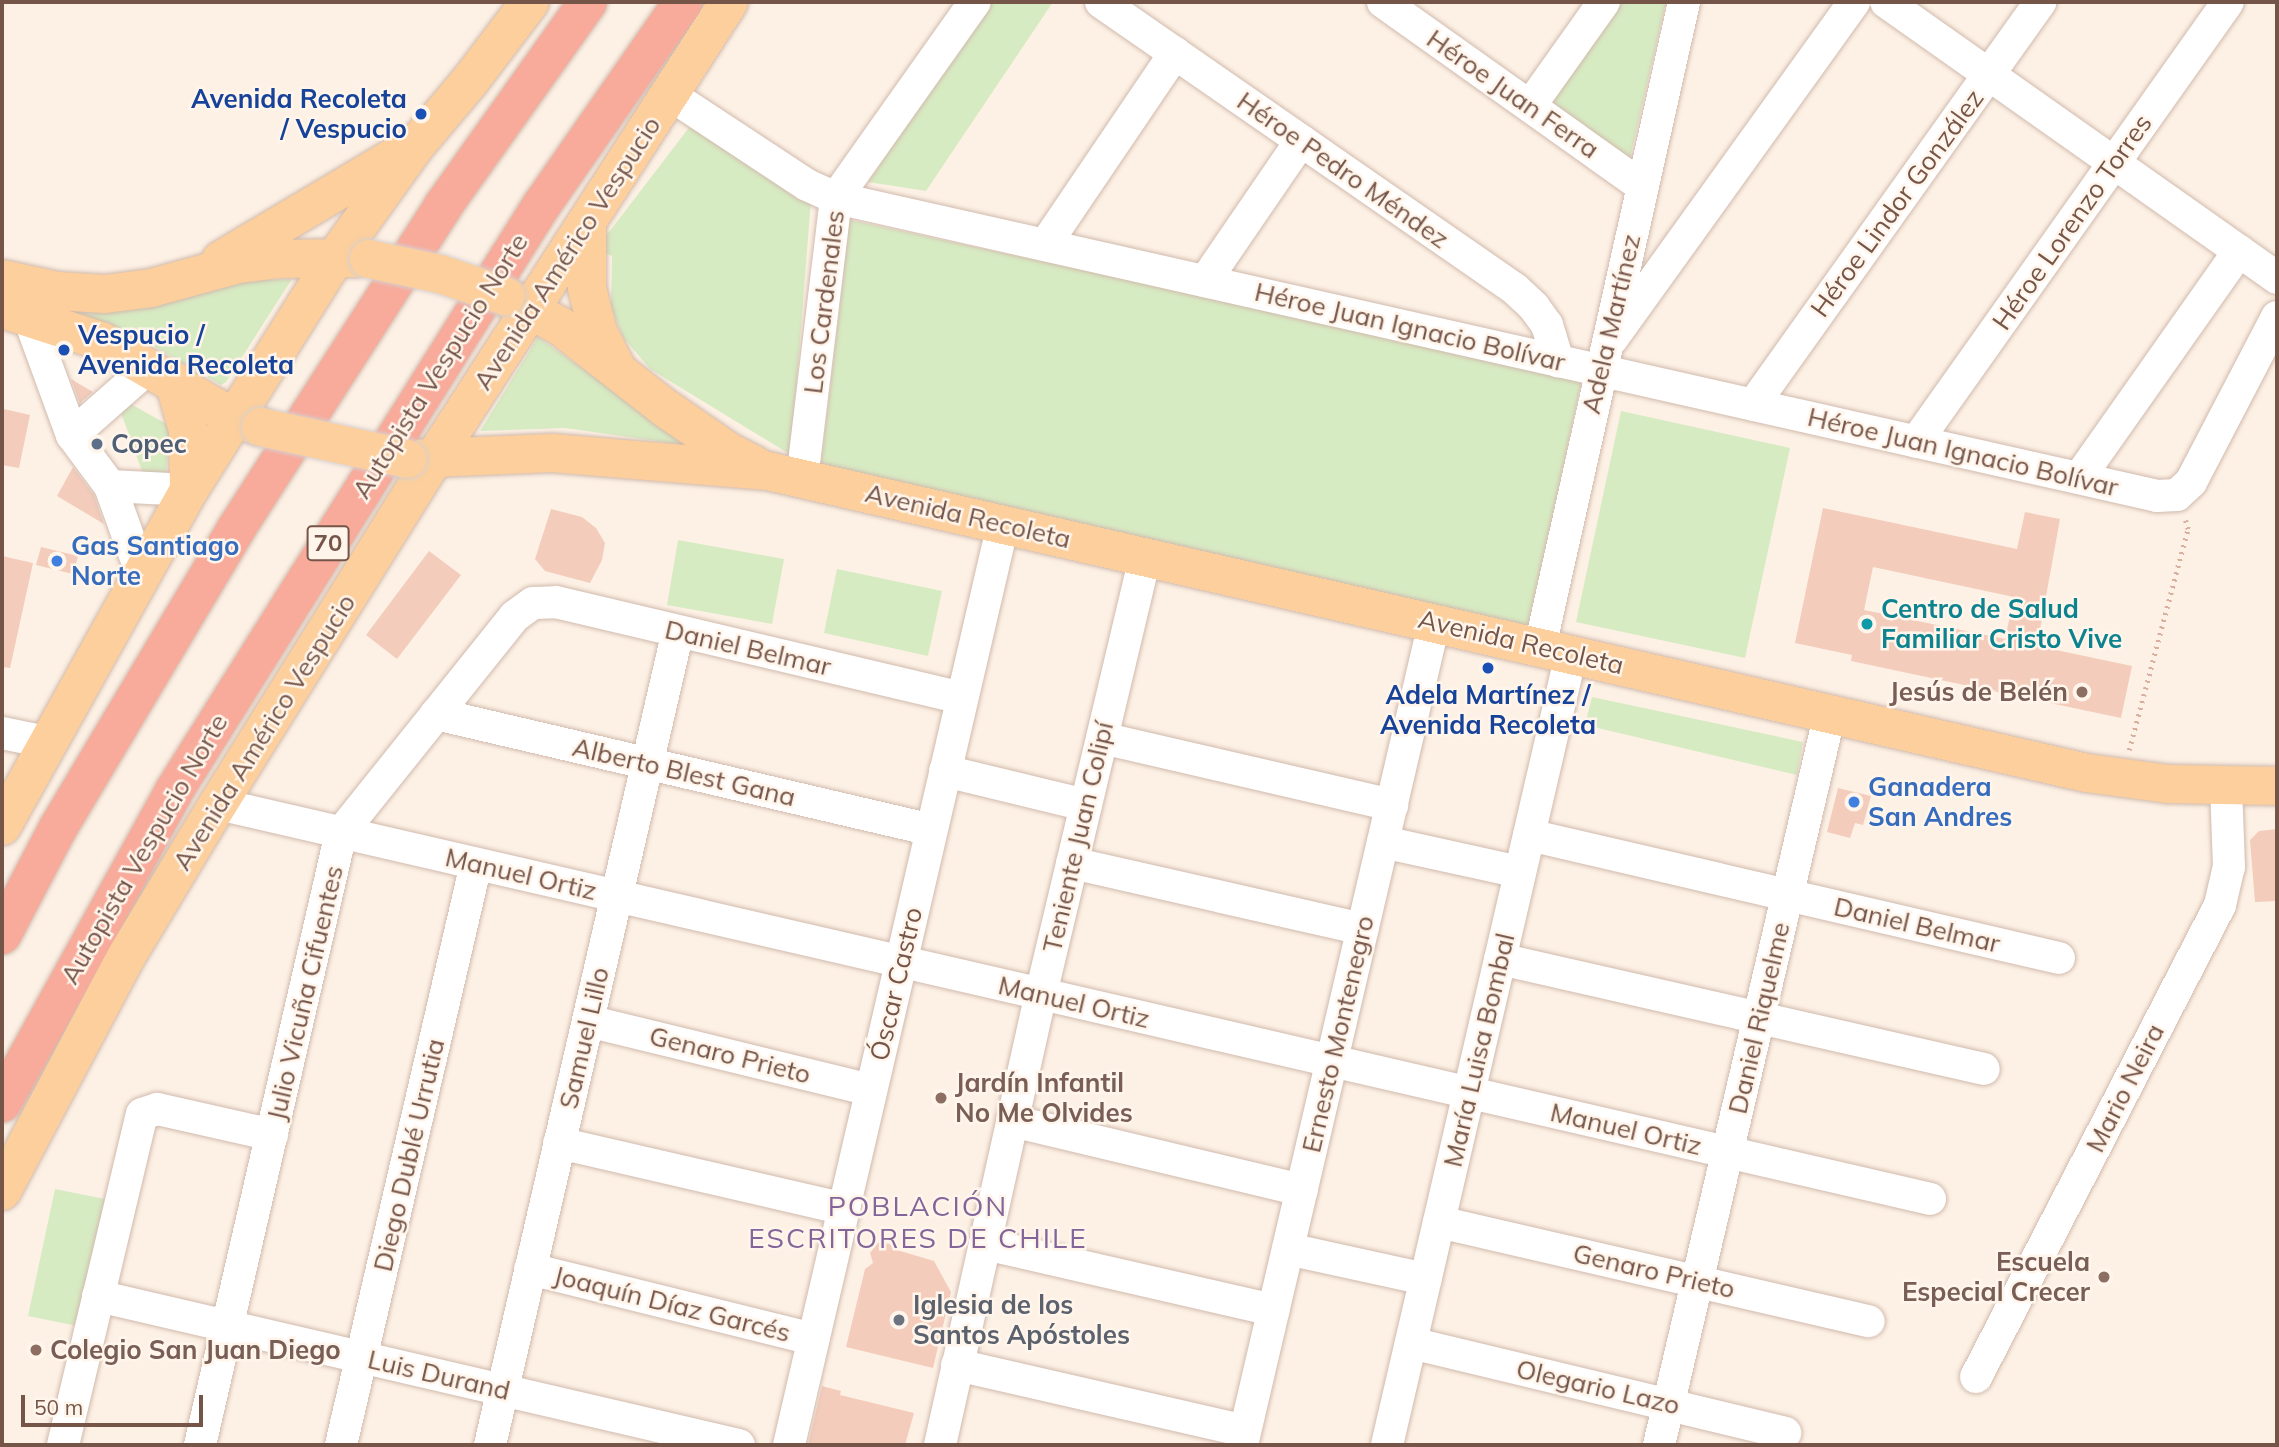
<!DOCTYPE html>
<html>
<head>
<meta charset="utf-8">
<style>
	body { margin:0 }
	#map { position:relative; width:2279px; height:1447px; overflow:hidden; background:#fdf1e5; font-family:Mulish,sans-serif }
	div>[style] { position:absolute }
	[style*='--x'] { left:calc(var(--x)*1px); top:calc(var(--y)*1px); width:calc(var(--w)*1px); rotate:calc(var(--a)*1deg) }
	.green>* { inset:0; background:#d7ebc3 }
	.building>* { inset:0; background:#f3ccbc }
	.path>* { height:4.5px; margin-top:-2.25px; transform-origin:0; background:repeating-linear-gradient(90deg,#d8af9f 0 2px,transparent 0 7px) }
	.roads { filter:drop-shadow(0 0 2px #d1baad) drop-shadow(0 0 2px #d1baad) }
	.minor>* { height:32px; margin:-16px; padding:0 16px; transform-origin:16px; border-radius:16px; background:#fff }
	.major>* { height:38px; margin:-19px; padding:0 19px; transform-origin:19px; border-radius:19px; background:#fccf9c }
	.highway>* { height:38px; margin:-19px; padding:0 19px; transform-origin:19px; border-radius:19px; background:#f8aa9b }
	.bridges { filter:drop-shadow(0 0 2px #d9cfcc) drop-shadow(0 0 2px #d9cfcc) }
	.major-bridge>* { height:38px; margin:-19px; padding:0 19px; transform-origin:19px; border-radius:19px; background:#fccf9c }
	.dots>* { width:19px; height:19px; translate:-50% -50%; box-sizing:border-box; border:4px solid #fff5eb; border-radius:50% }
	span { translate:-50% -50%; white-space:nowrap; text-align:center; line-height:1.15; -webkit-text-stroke:5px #fff5eb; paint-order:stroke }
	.shield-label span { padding:2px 5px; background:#fff5eb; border:2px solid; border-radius:5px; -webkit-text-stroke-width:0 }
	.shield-label { font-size:24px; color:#765549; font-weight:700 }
	.street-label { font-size:26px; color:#765549 }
	.transit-label { font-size:26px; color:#164399; font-weight:700 }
	.right { translate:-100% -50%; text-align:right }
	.left { translate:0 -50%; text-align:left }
	.service-label { font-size:26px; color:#4e5e75; font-weight:700 }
	.shop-label { font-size:26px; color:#366cbe; font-weight:700 }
	.culture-label { font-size:26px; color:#0d838f; font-weight:700 }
	.education-label { font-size:26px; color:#785e54; font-weight:700 }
	.worship-label { font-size:26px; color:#5b616d; font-weight:700 }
	.neighbourhood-label { font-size:28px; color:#83659a; letter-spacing:2px }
	.frame { position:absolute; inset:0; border:4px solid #765549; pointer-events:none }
	.scale { position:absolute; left:21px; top:1395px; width:182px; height:32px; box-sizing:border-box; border:4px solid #765549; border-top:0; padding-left:9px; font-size:21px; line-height:24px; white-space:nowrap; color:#765549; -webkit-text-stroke:5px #fff5eb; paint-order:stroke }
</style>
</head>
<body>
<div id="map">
	<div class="green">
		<div style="clip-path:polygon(992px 2px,1053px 2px,926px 191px,868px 182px)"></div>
		<div style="clip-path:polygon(1615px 2px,1666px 2px,1628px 166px,1554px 105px,1552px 91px)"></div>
		<div style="clip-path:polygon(691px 125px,811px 200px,791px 455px,650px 369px,623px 337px,611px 307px,612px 256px,596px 249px)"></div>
		<div style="clip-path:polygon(850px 220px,1582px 378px,1529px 630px,821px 465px)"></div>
		<div style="clip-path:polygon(292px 279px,226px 382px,221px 385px,132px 334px,69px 312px,244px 281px)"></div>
		<div style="clip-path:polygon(538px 337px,692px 446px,565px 428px,480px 431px)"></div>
		<div style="clip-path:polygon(122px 399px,170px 426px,166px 476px,143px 474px,119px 407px)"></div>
		<div style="clip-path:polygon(1621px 411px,1790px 448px,1745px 658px,1576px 622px)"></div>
		<div style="clip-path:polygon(678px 540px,784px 559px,772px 624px,667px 605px)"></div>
		<div style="clip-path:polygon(837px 569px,942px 591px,928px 656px,824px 633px)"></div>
		<div style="clip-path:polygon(1592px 697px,1803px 742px,1797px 775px,1585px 725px)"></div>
		<div style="clip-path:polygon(55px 1189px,105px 1199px,77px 1326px,28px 1316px)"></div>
	</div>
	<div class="building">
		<div style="clip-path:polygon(71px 379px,93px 392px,80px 403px)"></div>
		<div style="clip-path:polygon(4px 409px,30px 415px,19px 468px,2px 465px)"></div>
		<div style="clip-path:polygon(73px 467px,94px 495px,104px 524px,57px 496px)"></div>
		<div style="clip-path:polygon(evenodd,1823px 508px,2017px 549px,2025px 512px,2060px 519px,2037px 646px,2132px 666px,2121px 718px,1851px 661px,1852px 655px,1795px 643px,1823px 508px,1873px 567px,2014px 597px,2005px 639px,1864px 610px,1873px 567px)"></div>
		<div style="clip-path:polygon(551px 509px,582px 517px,596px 528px,605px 543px,602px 560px,590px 583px,545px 571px,535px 559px)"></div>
		<div style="clip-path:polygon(41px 547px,78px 556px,73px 574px,36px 565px)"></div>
		<div style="clip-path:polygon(429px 551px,461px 575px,397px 659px,366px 635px)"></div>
		<div style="clip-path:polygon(2px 556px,33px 563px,10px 668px,2px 667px)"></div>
		<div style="clip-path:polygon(1838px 788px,1871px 796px,1863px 825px,1855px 823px,1850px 838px,1827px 832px)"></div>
		<div style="clip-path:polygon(2277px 829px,2277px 901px,2255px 902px,2250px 840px,2259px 831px)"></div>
		<div style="clip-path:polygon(878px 1243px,890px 1244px,897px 1250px,934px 1261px,951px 1292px,933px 1368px,846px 1347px,865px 1269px,873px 1263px,870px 1253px)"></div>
		<div style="clip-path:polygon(822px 1386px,841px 1391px,840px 1395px,914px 1413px,905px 1445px,808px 1445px)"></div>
	</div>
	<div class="path">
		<div style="--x:2129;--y:750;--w:229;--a:-75.1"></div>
		<div style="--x:2188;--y:529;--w:10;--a:-107"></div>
	</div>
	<div class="roads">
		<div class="minor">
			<div style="--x:1101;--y:2;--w:504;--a:34.73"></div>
			<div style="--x:1515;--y:289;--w:26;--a:43"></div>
			<div style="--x:1534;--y:307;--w:22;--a:54"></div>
			<div style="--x:1547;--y:325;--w:38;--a:73"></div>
			<div style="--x:1383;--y:2;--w:318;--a:35.4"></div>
			<div style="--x:1886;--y:2;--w:479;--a:35.2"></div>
			<div style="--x:669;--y:94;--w:165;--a:33.4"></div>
			<div style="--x:807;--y:185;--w:32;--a:24"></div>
			<div style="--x:836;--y:198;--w:1354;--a:12.71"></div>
			<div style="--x:2157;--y:496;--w:20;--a:-3"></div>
			<div style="--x:2177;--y:495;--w:19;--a:-43"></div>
			<div style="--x:2191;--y:482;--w:186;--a:-62.5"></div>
			<div style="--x:1530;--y:106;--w:128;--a:-54.6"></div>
			<div style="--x:1045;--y:245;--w:232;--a:-55.9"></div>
			<div style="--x:1205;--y:281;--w:170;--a:-55.6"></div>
			<div style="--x:28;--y:315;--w:128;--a:69.9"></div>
			<div style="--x:72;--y:435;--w:64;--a:53.3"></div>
			<div style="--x:110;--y:486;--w:95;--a:70.2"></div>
			<div style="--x:1612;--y:339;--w:415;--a:-54.3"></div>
			<div style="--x:1753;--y:405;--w:495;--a:-54.5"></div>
			<div style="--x:72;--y:435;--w:103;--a:-41.4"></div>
			<div style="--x:1916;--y:442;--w:539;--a:-54.66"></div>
			<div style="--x:2079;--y:478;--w:278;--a:-54.8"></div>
			<div style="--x:802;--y:479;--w:283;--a:-83.1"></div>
			<div style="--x:836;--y:198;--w:240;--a:-54.7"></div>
			<div style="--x:110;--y:486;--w:79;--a:2.9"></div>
			<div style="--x:1540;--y:647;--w:661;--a:-77.41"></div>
			<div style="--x:436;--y:714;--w:509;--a:13.16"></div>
			<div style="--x:2;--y:733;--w:45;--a:11.6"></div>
			<div style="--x:1102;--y:738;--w:298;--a:13"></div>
			<div style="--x:945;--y:771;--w:145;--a:13.6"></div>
			<div style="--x:218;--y:804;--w:1757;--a:12.99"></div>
			<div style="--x:1529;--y:835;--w:544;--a:13.07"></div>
			<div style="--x:1383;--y:842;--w:140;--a:12.4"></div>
			<div style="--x:1072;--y:863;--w:298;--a:12.8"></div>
			<div style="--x:1500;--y:959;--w:496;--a:12.8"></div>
			<div style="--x:588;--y:1021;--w:291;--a:13.7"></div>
			<div style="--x:1012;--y:1121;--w:298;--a:13.4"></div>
			<div style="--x:559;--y:1143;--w:293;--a:13"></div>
			<div style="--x:1439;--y:1222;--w:441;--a:13"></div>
			<div style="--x:985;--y:1244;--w:296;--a:12.9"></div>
			<div style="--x:1288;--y:1249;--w:141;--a:12.3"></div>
			<div style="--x:530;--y:1269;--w:292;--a:13.9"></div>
			<div style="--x:98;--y:1296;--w:658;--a:13.09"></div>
			<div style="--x:1411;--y:1343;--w:385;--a:13.5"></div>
			<div style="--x:957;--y:1365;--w:295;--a:12.9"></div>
			<div style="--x:1976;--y:1377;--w:531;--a:-62.66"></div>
			<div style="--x:2220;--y:905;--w:39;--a:-77"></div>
			<div style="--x:2229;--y:867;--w:80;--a:-92.1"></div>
			<div style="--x:63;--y:1445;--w:340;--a:-76.6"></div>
			<div style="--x:142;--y:1114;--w:16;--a:-18"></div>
			<div style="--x:157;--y:1109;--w:118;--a:12.7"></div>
			<div style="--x:200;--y:1445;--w:628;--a:-77.03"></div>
			<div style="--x:341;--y:833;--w:278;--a:-51.3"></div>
			<div style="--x:515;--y:616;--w:22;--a:-36"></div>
			<div style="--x:533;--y:603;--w:23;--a:-2"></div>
			<div style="--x:556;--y:602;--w:417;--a:13.3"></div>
			<div style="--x:341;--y:1445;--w:596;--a:-76.92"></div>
			<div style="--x:490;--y:1445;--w:835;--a:-77"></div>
			<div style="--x:789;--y:1445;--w:946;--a:-76.92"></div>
			<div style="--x:940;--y:1445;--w:462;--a:-77.4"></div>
			<div style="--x:1041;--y:994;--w:449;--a:-76.6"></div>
			<div style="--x:1242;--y:1445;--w:844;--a:-76.85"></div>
			<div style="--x:1387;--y:1445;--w:812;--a:-76.9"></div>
			<div style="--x:1659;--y:1445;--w:752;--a:-76.85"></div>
		</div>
		<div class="major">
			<div style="--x:587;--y:225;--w:63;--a:90"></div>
			<div style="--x:587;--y:288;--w:45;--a:76"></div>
			<div style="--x:598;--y:332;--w:39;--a:63"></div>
			<div style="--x:221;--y:260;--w:206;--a:-30.7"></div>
			<div style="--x:2;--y:279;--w:56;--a:12.3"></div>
			<div style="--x:57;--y:291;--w:48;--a:3.6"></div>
			<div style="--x:105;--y:294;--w:46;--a:-7.4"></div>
			<div style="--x:151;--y:288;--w:91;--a:-15.3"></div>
			<div style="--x:239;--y:264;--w:39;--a:-7"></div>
			<div style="--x:278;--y:259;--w:77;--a:-0.7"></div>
			<div style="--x:508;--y:298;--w:59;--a:28.3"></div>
			<div style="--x:560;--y:326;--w:133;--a:38"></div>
			<div style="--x:665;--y:408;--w:78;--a:34.5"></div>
			<div style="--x:729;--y:452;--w:30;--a:27"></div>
			<div style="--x:2;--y:309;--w:104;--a:17.9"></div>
			<div style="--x:101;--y:341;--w:154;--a:30.1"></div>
			<div style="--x:234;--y:418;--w:26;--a:18"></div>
			<div style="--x:174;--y:381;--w:51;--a:74.1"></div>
			<div style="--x:188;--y:430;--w:60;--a:89"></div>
			<div style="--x:408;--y:459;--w:144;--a:-2.4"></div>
			<div style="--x:552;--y:453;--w:217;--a:4.8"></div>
			<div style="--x:768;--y:471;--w:1353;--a:12.9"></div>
			<div style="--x:2087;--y:773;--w:82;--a:7.7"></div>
			<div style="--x:2168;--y:784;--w:109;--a:1.1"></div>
			<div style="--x:2;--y:826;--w:385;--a:-60.9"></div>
			<div style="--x:189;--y:490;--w:274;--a:-57.8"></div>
			<div style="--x:335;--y:258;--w:139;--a:-54.4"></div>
			<div style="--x:416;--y:145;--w:84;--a:-49.8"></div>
			<div style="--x:470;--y:81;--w:99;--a:-52.8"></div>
			<div style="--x:2;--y:1191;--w:265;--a:-62.1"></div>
			<div style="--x:126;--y:957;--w:179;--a:-59"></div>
			<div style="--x:218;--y:804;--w:406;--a:-58"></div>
			<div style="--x:433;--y:460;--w:545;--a:-57.13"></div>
		</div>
		<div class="highway">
			<div style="--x:2;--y:935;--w:121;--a:-62.4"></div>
			<div style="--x:58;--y:828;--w:348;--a:-59.2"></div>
			<div style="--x:236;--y:529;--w:384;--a:-57.3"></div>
			<div style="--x:443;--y:206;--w:250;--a:-54.6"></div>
			<div style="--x:2;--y:1103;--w:356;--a:-61.1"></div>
			<div style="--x:174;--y:791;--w:691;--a:-57.9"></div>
			<div style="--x:541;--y:206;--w:249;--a:-55.2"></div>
		</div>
	</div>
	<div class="bridges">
		<div class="major-bridge">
			<div style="--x:369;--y:259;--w:73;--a:11.9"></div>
			<div style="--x:440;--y:274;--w:69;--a:18.7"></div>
			<div style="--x:261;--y:427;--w:150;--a:12.3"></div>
		</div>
	</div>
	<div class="dots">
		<div style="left:421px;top:114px;background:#1a4fb4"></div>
		<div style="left:64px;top:350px;background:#1a4fb4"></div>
		<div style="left:97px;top:444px;background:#5c6f8a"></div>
		<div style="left:57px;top:561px;background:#3f7fe0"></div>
		<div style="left:1867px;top:624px;background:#0f9aa8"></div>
		<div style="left:1488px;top:668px;background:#1a4fb4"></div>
		<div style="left:2082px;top:692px;background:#8d6e63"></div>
		<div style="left:1854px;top:802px;background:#3f7fe0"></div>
		<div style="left:941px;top:1098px;background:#8d6e63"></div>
		<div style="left:2104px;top:1277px;background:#8d6e63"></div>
		<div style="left:899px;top:1320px;background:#6b7280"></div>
		<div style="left:36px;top:1350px;background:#8d6e63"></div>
	</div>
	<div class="shield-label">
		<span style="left:328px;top:543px">70</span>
	</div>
	<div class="street-label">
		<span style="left:1513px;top:94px;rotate:35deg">Héroe Juan Ferra</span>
		<span style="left:1343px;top:170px;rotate:35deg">Héroe Pedro Méndez</span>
		<span style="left:1897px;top:203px;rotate:-54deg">Héroe Lindor González</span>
		<span style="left:2072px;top:222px;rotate:-55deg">Héroe Lorenzo Torres</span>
		<span style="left:567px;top:253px;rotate:-57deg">Avenida Américo Vespucio</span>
		<span style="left:824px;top:302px;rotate:-83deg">Los Cardenales</span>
		<span style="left:1611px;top:324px;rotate:-77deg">Adela Martínez</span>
		<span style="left:1410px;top:327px;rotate:13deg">Héroe Juan Ignacio Bolívar</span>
		<span style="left:440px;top:366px;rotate:-58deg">Autopista Vespucio Norte</span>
		<span style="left:1963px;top:452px;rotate:13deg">Héroe Juan Ignacio Bolívar</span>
		<span style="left:968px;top:516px;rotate:13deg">Avenida Recoleta</span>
		<span style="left:1521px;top:642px;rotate:13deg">Avenida Recoleta</span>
		<span style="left:748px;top:648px;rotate:13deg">Daniel Belmar</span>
		<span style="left:264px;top:732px;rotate:-58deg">Avenida Américo Vespucio</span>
		<span style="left:684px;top:772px;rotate:13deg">Alberto Blest Gana</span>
		<span style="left:1078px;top:837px;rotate:-77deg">Teniente Juan Colipí</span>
		<span style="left:144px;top:849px;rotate:-60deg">Autopista Vespucio Norte</span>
		<span style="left:521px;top:874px;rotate:13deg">Manuel Ortiz</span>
		<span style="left:1917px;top:925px;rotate:13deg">Daniel Belmar</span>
		<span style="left:896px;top:984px;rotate:-77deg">Óscar Castro</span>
		<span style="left:305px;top:993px;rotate:-77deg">Julio Vicuña Cifuentes</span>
		<span style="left:1074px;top:1002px;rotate:13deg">Manuel Ortiz</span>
		<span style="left:1759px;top:1018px;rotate:-77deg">Daniel Riquelme</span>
		<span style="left:1338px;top:1034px;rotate:-77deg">Ernesto Montenegro</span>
		<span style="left:584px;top:1038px;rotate:-77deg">Samuel Lillo</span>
		<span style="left:1479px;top:1050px;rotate:-77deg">María Luisa Bombal</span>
		<span style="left:730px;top:1055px;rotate:14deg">Genaro Prieto</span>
		<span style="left:2125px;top:1088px;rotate:-63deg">Mario Neira</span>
		<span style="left:1626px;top:1129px;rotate:13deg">Manuel Ortiz</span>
		<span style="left:409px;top:1155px;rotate:-77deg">Diego Dublé Urrutia</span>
		<span style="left:1654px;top:1271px;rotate:13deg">Genaro Prieto</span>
		<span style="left:672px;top:1304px;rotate:14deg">Joaquín Díaz Garcés</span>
		<span style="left:439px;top:1375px;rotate:13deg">Luis Durand</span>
		<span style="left:1598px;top:1387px;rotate:13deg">Olegario Lazo</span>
	</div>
	<div class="transit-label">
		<span class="right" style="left:407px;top:114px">Avenida Recoleta<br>/ Vespucio</span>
		<span class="left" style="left:78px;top:350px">Vespucio /<br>Avenida Recoleta</span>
		<span style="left:1488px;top:710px">Adela Martínez /<br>Avenida Recoleta</span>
	</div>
	<div class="service-label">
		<span class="left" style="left:111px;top:444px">Copec</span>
	</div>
	<div class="shop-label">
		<span class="left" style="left:71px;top:561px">Gas Santiago<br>Norte</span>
		<span class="left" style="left:1868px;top:802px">Ganadera<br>San Andres</span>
	</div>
	<div class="culture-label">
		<span class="left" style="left:1881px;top:624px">Centro de Salud<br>Familiar Cristo Vive</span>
	</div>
	<div class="education-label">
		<span class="right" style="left:2068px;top:692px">Jesús de Belén</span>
		<span class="left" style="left:955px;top:1098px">Jardín Infantil<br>No Me Olvides</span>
		<span class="right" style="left:2090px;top:1277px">Escuela<br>Especial Crecer</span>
		<span class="left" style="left:50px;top:1350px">Colegio San Juan Diego</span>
	</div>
	<div class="worship-label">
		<span class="left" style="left:913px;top:1320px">Iglesia de los<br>Santos Apóstoles</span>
	</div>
	<div class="neighbourhood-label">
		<span style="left:918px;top:1222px">POBLACIÓN<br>ESCRITORES DE CHILE</span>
	</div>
	<div class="frame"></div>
	<div class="scale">50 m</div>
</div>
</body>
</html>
